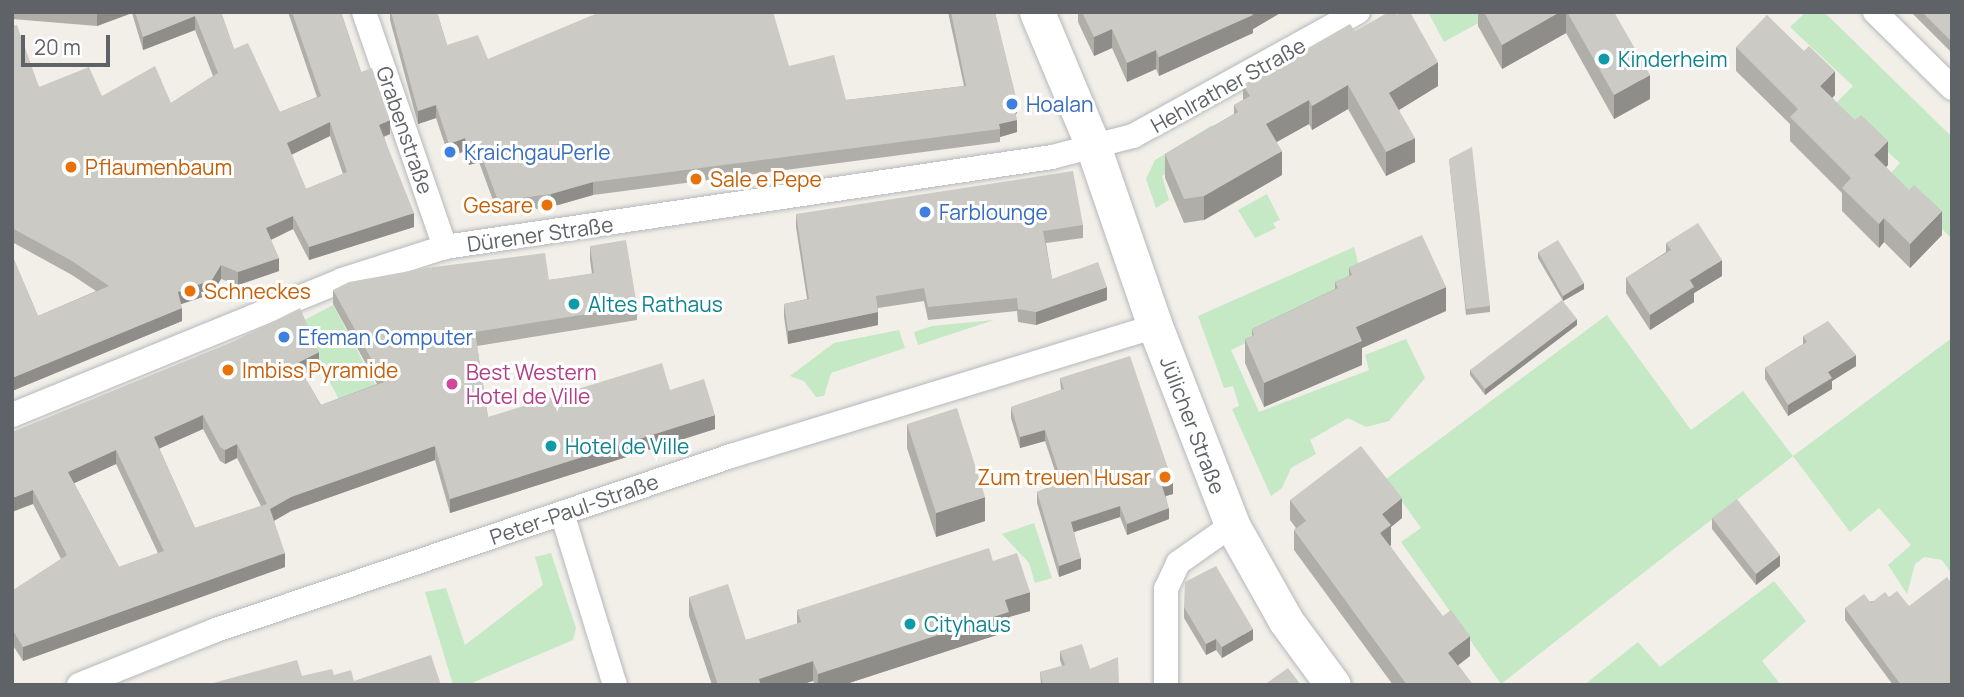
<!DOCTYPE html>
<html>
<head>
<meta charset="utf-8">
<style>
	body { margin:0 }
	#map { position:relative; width:1964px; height:697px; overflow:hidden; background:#f1efe8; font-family:Manrope,sans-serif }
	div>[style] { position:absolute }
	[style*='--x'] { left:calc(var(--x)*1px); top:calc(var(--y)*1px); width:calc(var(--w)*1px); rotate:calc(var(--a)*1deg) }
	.green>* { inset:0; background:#c5e8c5 }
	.roads { filter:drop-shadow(0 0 2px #b5b8bc) drop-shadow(0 0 2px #b5b8bc) }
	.street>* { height:24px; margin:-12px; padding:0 12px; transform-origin:12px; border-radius:12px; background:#fff }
	.secondary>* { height:35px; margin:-17.5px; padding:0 17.5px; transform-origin:17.5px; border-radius:17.5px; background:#fff }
	.wall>* { inset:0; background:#afaea9 }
	.shaded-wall>* { inset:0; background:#8f8d8a }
	.building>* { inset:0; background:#cccac5 }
	.dots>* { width:19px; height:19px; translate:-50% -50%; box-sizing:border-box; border:4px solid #fff; border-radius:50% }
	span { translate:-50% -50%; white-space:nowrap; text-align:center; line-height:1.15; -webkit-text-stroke:6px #fff; paint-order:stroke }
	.culture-label { font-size:21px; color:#0d838f }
	.left { translate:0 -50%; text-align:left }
	.street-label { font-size:21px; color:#5f6368 }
	.shop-label { font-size:21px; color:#366cbe }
	.food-label { font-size:21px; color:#c56008 }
	.right { translate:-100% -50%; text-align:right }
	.hotel-label { font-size:21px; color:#b23c85 }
	.frame { position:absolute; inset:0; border:14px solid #5f6368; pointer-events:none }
	.scale { position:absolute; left:21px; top:35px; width:89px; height:32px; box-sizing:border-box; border:4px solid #5f6368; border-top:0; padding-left:9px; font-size:21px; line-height:24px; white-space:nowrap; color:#5f6368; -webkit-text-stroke:5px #fff; paint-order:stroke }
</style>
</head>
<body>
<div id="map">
	<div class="green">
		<div style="clip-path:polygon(1428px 12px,1498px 12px,1444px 42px)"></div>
		<div style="clip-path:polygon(1806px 12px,1824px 12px,1952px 137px,1952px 239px,1889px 175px,1900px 163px,1835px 104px,1853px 86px,1790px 27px)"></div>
		<div style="clip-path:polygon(1212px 125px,1219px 143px,1162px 176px,1169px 200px,1156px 208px,1146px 179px,1155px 160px)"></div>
		<div style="clip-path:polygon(1267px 194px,1280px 220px,1273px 223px,1276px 228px,1255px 238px,1238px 210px)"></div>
		<div style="clip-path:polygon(1354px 247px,1360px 270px,1338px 284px,1327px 304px,1231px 350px,1259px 412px,1369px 370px,1365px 355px,1406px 339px,1425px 378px,1389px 421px,1366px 427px,1348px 418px,1310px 440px,1316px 454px,1291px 468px,1282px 488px,1271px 496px,1232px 409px,1239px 406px,1233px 386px,1224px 388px,1198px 316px)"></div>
		<div style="clip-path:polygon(333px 305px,383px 399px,380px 478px,299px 323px)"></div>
		<div style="clip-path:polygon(1607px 315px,1691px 430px,1743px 391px,1793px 456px,1952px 338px,1952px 574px,1942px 560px,1924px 557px,1915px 564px,1907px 594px,1888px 565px,1911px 545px,1879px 508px,1850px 532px,1793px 456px,1501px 684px,1401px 542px,1421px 528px,1386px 479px)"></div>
		<div style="clip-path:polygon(994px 320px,918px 345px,914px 332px,932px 326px)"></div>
		<div style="clip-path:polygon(899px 330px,905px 348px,831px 373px,824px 396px,816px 397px,804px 381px,790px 376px,834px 343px)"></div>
		<div style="clip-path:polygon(1034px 523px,1052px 578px,1035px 583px,1029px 563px,1002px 534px)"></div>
		<div style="clip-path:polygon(551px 553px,576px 628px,573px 640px,467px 685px,453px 685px,425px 592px,446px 588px,465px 645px,543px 585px,535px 557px)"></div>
		<div style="clip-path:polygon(1774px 581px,1806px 621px,1762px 661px,1781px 685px,1584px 685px,1638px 642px,1660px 667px)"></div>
	</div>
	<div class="roads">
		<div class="street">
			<div style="--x:364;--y:12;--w:249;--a:71"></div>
			<div style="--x:1875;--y:12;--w:108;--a:44.6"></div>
			<div style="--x:12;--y:415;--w:357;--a:-22.2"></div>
			<div style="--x:342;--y:280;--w:108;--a:-17.8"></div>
			<div style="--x:445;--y:247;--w:614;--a:-8.43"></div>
			<div style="--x:1052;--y:157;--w:84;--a:-14.5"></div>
			<div style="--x:1133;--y:136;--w:257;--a:-28.9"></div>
			<div style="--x:562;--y:513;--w:180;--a:72.9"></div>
			<div style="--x:79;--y:685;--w:144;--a:-21.9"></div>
			<div style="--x:213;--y:631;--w:547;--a:-18.67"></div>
			<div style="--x:731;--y:456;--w:443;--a:-17"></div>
			<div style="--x:1166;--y:685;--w:96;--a:-90"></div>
			<div style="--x:1166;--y:589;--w:29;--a:-65"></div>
			<div style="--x:1178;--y:563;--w:66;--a:-35.1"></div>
		</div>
		<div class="secondary">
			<div style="--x:1037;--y:12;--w:145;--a:67.3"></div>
			<div style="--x:1093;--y:146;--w:190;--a:71"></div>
			<div style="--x:1155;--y:326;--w:213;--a:68.8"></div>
			<div style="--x:1232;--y:525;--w:110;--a:60.6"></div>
			<div style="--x:1286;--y:621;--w:79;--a:53.7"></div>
		</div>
	</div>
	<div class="wall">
		<div style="clip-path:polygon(evenodd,12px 12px,221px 12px,234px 49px,280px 112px,317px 97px,288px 12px,341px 12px,361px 72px,390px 134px,384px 137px,414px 227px,309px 260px,293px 229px,271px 240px,279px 271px,238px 285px,221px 279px,212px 294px,181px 304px,182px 321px,12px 391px,12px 255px,38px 316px,96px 291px,72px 275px,12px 242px,12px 26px,39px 87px,102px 96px,171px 103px,213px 76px,195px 30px,143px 50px,132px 13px,97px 26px,12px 19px,12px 12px,330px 136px,343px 174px,306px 189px,291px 154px,330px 136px)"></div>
		<div style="clip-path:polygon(390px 12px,437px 12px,447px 45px,488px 59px,789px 66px,846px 100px,964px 86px,948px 12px,995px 12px,1017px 113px,1016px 114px,1017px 132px,1000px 137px,1000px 142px,593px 195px,551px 207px,498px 214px,479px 162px,469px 165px,465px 151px,449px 157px,436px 118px,418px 124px,390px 20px)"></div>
		<div style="clip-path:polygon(1078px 12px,1282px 12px,1253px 29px,1253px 33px,1159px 76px,1156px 69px,1127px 82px,1112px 48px,1094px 56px,1078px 22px)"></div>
		<div style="clip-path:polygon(1478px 12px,1614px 12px,1650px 99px,1614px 119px,1566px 33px,1502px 69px,1478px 26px)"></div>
		<div style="clip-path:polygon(1911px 12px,1952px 12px,1952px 53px)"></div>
		<div style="clip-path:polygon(1355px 31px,1438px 86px,1399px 110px,1415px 162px,1386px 176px,1348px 109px,1312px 130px,1309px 124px,1276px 142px,1282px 175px,1204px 220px,1184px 223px,1165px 178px,1165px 154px,1234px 114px,1234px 105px,1243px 100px,1243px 85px)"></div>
		<div style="clip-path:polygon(1736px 47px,1835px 95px,1832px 98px,1888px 165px,1886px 167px,1942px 235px,1910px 268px,1884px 242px,1879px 248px,1842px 211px,1842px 193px,1790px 141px,1790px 124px,1736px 71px)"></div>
		<div style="clip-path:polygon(1449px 159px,1490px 306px,1490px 312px,1466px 315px)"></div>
		<div style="clip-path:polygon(796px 214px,1083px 225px,1083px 238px,1046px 243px,1052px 279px,1107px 300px,1036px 325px,1018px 322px,1017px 311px,928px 320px,924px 301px,878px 308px,878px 325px,788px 344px,784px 317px,784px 304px,807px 299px,796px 227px)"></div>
		<div style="clip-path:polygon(1666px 243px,1722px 276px,1694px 293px,1694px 302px,1650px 330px,1626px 293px,1626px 278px,1666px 252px)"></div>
		<div style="clip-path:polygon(evenodd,590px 246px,637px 306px,637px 320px,477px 346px,488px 417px,670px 390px,715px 429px,450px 513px,435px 460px,291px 511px,274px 521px,285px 567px,23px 661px,12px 644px,12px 591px,61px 559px,33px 504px,12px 432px,319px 366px,303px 374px,321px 405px,377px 384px,333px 304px,333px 290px,549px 280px,592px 274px,590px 260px,590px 246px,203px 429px,220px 461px,225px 464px,237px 458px,261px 506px,195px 528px,159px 448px,203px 429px,590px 246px,116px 464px,158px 553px,119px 567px,74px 483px,116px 464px)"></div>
		<div style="clip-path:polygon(1538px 252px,1584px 289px,1563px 301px,1538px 258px)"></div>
		<div style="clip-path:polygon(1349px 267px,1446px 311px,1362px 348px,1362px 365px,1264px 407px,1245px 363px,1245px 339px,1252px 336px,1252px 329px,1335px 289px,1335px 282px,1349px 276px)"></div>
		<div style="clip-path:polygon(1577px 325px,1485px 395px,1470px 375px,1470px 370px)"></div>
		<div style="clip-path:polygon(1803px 336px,1856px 366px,1832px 381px,1832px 389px,1788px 416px,1765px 379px,1765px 368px,1803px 344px)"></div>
		<div style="clip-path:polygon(1060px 378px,1173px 494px,1166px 496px,1169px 519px,1127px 535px,1120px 517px,1074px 532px,1081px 569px,1059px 577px,1037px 503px,1037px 492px,1059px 483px,1045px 441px,1020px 448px,1011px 418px,1011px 407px,1061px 390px)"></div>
		<div style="clip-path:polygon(907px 424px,985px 521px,936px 537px,907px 448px)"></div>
		<div style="clip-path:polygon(1290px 500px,1402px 518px,1391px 527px,1391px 545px,1390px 546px,1470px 656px,1458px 665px,1473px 685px,1393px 685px,1294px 550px,1294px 530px,1296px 528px,1290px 520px)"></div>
		<div style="clip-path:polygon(1712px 518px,1780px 566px,1756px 585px,1712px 529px)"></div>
		<div style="clip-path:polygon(993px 561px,1030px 611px,1009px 617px,1009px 631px,843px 685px,815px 685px,813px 681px,800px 685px,712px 685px,689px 616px,689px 597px,746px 640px,797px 624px,797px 610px)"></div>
		<div style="clip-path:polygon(1889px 597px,1909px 606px,1952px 685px,1893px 685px,1845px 620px,1845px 608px)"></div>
		<div style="clip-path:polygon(1184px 607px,1253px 640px,1222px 658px,1216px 650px,1206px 655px,1184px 618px)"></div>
		<div style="clip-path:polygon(1060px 651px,1090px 669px,1119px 685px,1041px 685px,1040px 672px,1062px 666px,1060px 660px)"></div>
	</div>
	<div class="shaded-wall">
		<div style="clip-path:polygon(97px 12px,132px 12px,132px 13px,97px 26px)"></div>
		<div style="clip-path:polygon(1251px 12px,1282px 12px,1253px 29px,1253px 33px,1159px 76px,1159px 57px)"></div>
		<div style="clip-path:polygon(1560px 12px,1566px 12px,1566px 33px,1502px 69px,1502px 45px)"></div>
		<div style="clip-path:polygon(195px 16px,195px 30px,143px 50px,143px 37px)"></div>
		<div style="clip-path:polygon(1112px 29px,1112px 48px,1094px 56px,1094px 37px)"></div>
		<div style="clip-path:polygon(1156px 50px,1156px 69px,1127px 82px,1127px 63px)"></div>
		<div style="clip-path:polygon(1438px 62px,1438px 86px,1389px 116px,1389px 93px)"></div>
		<div style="clip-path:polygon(1835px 71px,1835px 95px,1820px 110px,1820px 86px)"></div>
		<div style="clip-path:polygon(1650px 75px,1650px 99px,1614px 119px,1614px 95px)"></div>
		<div style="clip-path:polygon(1348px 85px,1348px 109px,1312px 130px,1312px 106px)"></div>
		<div style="clip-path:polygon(1309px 100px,1309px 124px,1266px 148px,1266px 124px)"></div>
		<div style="clip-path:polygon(1017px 101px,1017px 113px,1013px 115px,1013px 102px)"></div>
		<div style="clip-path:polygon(436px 105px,436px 118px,418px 124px,418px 111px)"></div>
		<div style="clip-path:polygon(390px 120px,390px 134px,379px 138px,379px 125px)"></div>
		<div style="clip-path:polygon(1017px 120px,1017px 132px,1000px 137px,1000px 129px,999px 124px)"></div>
		<div style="clip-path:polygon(330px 122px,330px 136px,287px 157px,287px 143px)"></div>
		<div style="clip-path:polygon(465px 138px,465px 151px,449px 157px,449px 144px)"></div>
		<div style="clip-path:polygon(1415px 138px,1415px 162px,1386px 176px,1386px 152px)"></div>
		<div style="clip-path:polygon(1888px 141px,1888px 165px,1874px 179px,1874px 155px)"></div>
		<div style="clip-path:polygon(479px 149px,479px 162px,469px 165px,469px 152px)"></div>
		<div style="clip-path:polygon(1282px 151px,1282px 175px,1204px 220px,1204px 196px)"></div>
		<div style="clip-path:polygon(593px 182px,593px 195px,551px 207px,551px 194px)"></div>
		<div style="clip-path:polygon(1942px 211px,1942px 235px,1910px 268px,1910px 244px)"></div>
		<div style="clip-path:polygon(414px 213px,414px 227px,309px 260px,309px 247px)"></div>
		<div style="clip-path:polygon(293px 216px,293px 229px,266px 242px,266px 228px)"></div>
		<div style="clip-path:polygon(1884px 218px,1884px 242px,1879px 248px,1879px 224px)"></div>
		<div style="clip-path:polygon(279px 258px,279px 271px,238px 285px,238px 272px)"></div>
		<div style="clip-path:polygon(1722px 260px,1722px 276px,1694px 293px,1694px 302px,1650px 330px,1650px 315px,1690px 280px)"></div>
		<div style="clip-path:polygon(221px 265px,221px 279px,212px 294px,178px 305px,178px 292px)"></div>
		<div style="clip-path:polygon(1584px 283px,1584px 289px,1563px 301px,1563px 296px)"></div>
		<div style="clip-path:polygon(1107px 287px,1107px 300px,1036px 325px,1036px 312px)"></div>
		<div style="clip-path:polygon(1446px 287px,1446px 311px,1362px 348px,1362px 365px,1264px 407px,1264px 383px,1356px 327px)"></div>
		<div style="clip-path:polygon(182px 308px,182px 321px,12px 391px,12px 378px)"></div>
		<div style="clip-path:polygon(878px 312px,878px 325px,788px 344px,788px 331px)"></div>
		<div style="clip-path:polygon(1577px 319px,1577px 325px,1485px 395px,1485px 389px)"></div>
		<div style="clip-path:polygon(319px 352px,319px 366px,297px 377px,297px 363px)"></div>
		<div style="clip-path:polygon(1856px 355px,1856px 366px,1832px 381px,1832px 389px,1788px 416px,1788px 405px,1828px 372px)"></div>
		<div style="clip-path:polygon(203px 415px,203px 429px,154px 451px,154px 437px)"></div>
		<div style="clip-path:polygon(715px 415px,715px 429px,450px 513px,450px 499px)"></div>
		<div style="clip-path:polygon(1045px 430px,1045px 441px,1020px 448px,1020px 437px)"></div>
		<div style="clip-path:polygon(237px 444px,237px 458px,225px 464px,225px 450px)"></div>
		<div style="clip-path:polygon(435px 446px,435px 460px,291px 511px,270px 523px,270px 509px,291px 497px)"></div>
		<div style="clip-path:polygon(116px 450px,116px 464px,68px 486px,68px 472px)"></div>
		<div style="clip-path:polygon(1173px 483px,1173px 494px,1162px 497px,1162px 486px)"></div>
		<div style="clip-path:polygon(33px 490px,33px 504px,12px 512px,12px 498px)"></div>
		<div style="clip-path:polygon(985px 497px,985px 521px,936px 537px,936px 513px)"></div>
		<div style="clip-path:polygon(1402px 498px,1402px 518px,1391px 527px,1391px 545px,1380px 553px,1382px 514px)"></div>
		<div style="clip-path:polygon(1120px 506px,1120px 517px,1071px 533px,1071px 522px)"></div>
		<div style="clip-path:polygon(1169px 508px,1169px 519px,1127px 535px,1127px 524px)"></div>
		<div style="clip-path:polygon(285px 553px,285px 567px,23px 661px,23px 647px)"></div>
		<div style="clip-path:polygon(1780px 555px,1780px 566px,1756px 585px,1756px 574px)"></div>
		<div style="clip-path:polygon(1081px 558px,1081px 569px,1059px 577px,1059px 566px)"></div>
		<div style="clip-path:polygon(1030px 592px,1030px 611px,1009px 617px,1009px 631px,843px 685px,818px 685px,818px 674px,1005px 600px)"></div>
		<div style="clip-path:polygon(1253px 629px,1253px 640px,1222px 658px,1222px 647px)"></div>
		<div style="clip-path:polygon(1470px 636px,1470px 656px,1448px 673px,1448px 653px)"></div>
		<div style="clip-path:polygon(1216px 639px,1216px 650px,1206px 655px,1206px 644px)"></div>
		<div style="clip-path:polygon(813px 661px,813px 681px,800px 685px,759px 685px,759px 679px)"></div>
	</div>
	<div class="building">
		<div style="clip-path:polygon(evenodd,135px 12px,221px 12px,234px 49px,248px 43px,280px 112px,321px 96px,292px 12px,341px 12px,361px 72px,372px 68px,390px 120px,379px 125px,414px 213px,309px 247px,293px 216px,266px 228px,279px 258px,238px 272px,221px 265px,212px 280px,178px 292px,182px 308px,12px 378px,12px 255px,38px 316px,109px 286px,72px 261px,12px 228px,12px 26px,17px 25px,39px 87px,89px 67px,102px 96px,155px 66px,171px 103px,218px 73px,195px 16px,143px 37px,135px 12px,330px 122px,347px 172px,306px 189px,287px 143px,330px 122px)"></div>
		<div style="clip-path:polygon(391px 12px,437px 12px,447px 45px,478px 35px,488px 59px,600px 12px,773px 12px,789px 66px,834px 55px,846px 100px,966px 86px,951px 12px,995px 12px,1017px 101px,1013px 102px,1017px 120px,999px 124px,1000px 129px,593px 182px,551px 194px,498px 201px,479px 149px,469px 152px,465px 138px,449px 144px,436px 105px,418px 111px)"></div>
		<div style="clip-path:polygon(1082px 12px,1251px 12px,1253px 15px,1159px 57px,1156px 50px,1127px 63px,1112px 29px,1094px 37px)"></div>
		<div style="clip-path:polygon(1389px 12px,1395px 12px,1397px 15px,1401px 12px,1410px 12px,1438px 62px,1389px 93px,1415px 138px,1386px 152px,1348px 85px,1312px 106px,1309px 100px,1266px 124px,1282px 151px,1204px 196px,1184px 199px,1165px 154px,1238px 112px,1234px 105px,1250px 96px,1243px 85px,1350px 24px,1355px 31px)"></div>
		<div style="clip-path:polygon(1484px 12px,1560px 12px,1502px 45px)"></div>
		<div style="clip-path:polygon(1567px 12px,1614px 12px,1650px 75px,1614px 95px)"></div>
		<div style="clip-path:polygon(1922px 12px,1952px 12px,1952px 42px)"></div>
		<div style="clip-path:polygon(1767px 15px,1804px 51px,1809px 46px,1835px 71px,1820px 86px,1855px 120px,1861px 115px,1888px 141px,1874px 155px,1909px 190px,1914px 185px,1942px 211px,1910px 244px,1884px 218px,1879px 224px,1842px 188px,1851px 178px,1790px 117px,1798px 109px,1736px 47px)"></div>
		<div style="clip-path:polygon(1472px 147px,1490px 306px,1466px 309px,1449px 159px)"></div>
		<div style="clip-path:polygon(1073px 171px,1083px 225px,1043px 231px,1052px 279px,1098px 262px,1107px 287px,1036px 312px,1018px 309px,1017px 298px,928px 307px,924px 288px,876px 296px,878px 312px,788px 331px,784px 304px,809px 299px,796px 214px)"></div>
		<div style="clip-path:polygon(1698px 223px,1722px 260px,1690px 280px,1694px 287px,1650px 315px,1626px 278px,1671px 250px,1666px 243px)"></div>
		<div style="clip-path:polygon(1422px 235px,1446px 287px,1356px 327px,1362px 341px,1264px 383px,1245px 339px,1254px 335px,1252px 329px,1338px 288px,1335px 282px,1352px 275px,1349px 267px)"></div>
		<div style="clip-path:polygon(evenodd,626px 240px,637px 306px,475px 332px,488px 417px,662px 363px,670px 390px,704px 379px,715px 415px,450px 499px,435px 446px,291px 497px,270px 509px,285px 553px,23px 647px,12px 629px,12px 591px,67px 555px,33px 490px,12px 498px,12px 432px,232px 342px,300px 308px,319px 352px,297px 363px,321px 405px,384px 382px,333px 290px,349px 282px,426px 268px,545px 253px,549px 280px,594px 273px,590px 246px,626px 240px,203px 415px,220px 447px,225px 450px,237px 444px,267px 504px,195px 528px,154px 437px,203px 415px,626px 240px,116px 450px,164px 551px,119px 567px,68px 472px,116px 450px)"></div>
		<div style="clip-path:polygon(1558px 240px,1584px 283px,1563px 296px,1538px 252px)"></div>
		<div style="clip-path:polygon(1562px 300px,1577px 319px,1485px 389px,1470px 370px)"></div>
		<div style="clip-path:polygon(1828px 321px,1856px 355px,1828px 372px,1832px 378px,1788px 405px,1765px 368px,1807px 342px,1803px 336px)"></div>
		<div style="clip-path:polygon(1130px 356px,1173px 483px,1162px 486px,1169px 508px,1127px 524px,1120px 506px,1071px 522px,1081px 558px,1059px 566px,1037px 492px,1062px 482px,1045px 430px,1020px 437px,1011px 407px,1064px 389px,1060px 378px)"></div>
		<div style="clip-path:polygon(957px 408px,985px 497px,936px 513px,907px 424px)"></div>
		<div style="clip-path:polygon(1361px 446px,1402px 498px,1382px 514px,1391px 525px,1380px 533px,1443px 616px,1451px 610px,1470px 636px,1448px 653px,1473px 685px,1407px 685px,1294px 530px,1306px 521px,1290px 500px)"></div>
		<div style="clip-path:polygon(1737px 499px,1780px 555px,1756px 574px,1712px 518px)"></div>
		<div style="clip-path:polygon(989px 548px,993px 561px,1017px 553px,1030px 592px,1005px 600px,1009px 612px,818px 674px,813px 661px,759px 679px,761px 685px,718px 685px,689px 597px,728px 584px,746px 640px,801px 622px,797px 610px)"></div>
		<div style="clip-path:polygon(1216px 566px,1253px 629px,1222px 647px,1216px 639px,1206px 644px,1184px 607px,1185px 582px)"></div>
		<div style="clip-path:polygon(1947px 577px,1952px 584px,1952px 685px,1901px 685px,1845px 608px,1864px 594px,1871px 603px,1885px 592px,1889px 597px,1897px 591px,1909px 606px)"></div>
		<div style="clip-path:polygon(1082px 644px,1090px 669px,1118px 657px,1119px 685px,1043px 685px,1040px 672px,1065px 665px,1060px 651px)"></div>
		<div style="clip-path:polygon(431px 655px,441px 685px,206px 685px,297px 660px,302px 676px,332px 669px,334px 675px,351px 670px,354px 681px)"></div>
		<div style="clip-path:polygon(1288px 668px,1301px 685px,1264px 685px)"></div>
	</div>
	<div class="dots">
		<div style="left:1604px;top:59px;background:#0f9aa8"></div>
		<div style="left:1012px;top:104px;background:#3f7fe0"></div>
		<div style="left:450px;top:152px;background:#3f7fe0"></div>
		<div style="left:71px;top:167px;background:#e8710a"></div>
		<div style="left:696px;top:179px;background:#e8710a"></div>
		<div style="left:547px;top:205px;background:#e8710a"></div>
		<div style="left:925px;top:212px;background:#3f7fe0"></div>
		<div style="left:190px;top:291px;background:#e8710a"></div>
		<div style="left:574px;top:304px;background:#0f9aa8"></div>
		<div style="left:284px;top:337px;background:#3f7fe0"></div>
		<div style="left:228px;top:370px;background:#e8710a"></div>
		<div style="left:452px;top:384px;background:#d1479c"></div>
		<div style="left:551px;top:446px;background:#0f9aa8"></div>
		<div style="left:1165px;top:477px;background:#e8710a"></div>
		<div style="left:910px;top:624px;background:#0f9aa8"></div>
	</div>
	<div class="culture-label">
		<span class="left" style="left:1618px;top:59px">Kinderheim</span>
		<span class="left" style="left:588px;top:304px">Altes Rathaus</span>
		<span class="left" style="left:565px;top:446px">Hotel de Ville</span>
		<span class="left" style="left:924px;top:624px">Cityhaus</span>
	</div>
	<div class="street-label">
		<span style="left:1228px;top:85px;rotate:-29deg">Hehlrather Straße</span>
		<span style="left:405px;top:130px;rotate:71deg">Grabenstraße</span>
		<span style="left:540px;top:234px;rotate:-8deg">Dürener Straße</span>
		<span style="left:1193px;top:425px;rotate:69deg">Jülicher Straße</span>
		<span style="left:574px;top:509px;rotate:-19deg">Peter-Paul-Straße</span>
	</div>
	<div class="shop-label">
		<span class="left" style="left:1026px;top:104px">Hoalan</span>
		<span class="left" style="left:464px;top:152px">KraichgauPerle</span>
		<span class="left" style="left:939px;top:212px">Farblounge</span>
		<span class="left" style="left:298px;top:337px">Efeman Computer</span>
	</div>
	<div class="food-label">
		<span class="left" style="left:85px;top:167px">Pflaumenbaum</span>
		<span class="left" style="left:710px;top:179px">Sale e Pepe</span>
		<span class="right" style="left:533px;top:205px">Gesare</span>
		<span class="left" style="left:204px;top:291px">Schneckes</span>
		<span class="left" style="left:242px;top:370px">Imbiss Pyramide</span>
		<span class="right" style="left:1151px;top:477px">Zum treuen Husar</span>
	</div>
	<div class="hotel-label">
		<span class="left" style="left:466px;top:384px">Best Western<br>Hotel de Ville</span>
	</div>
	<div class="frame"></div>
	<div class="scale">20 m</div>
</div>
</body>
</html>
